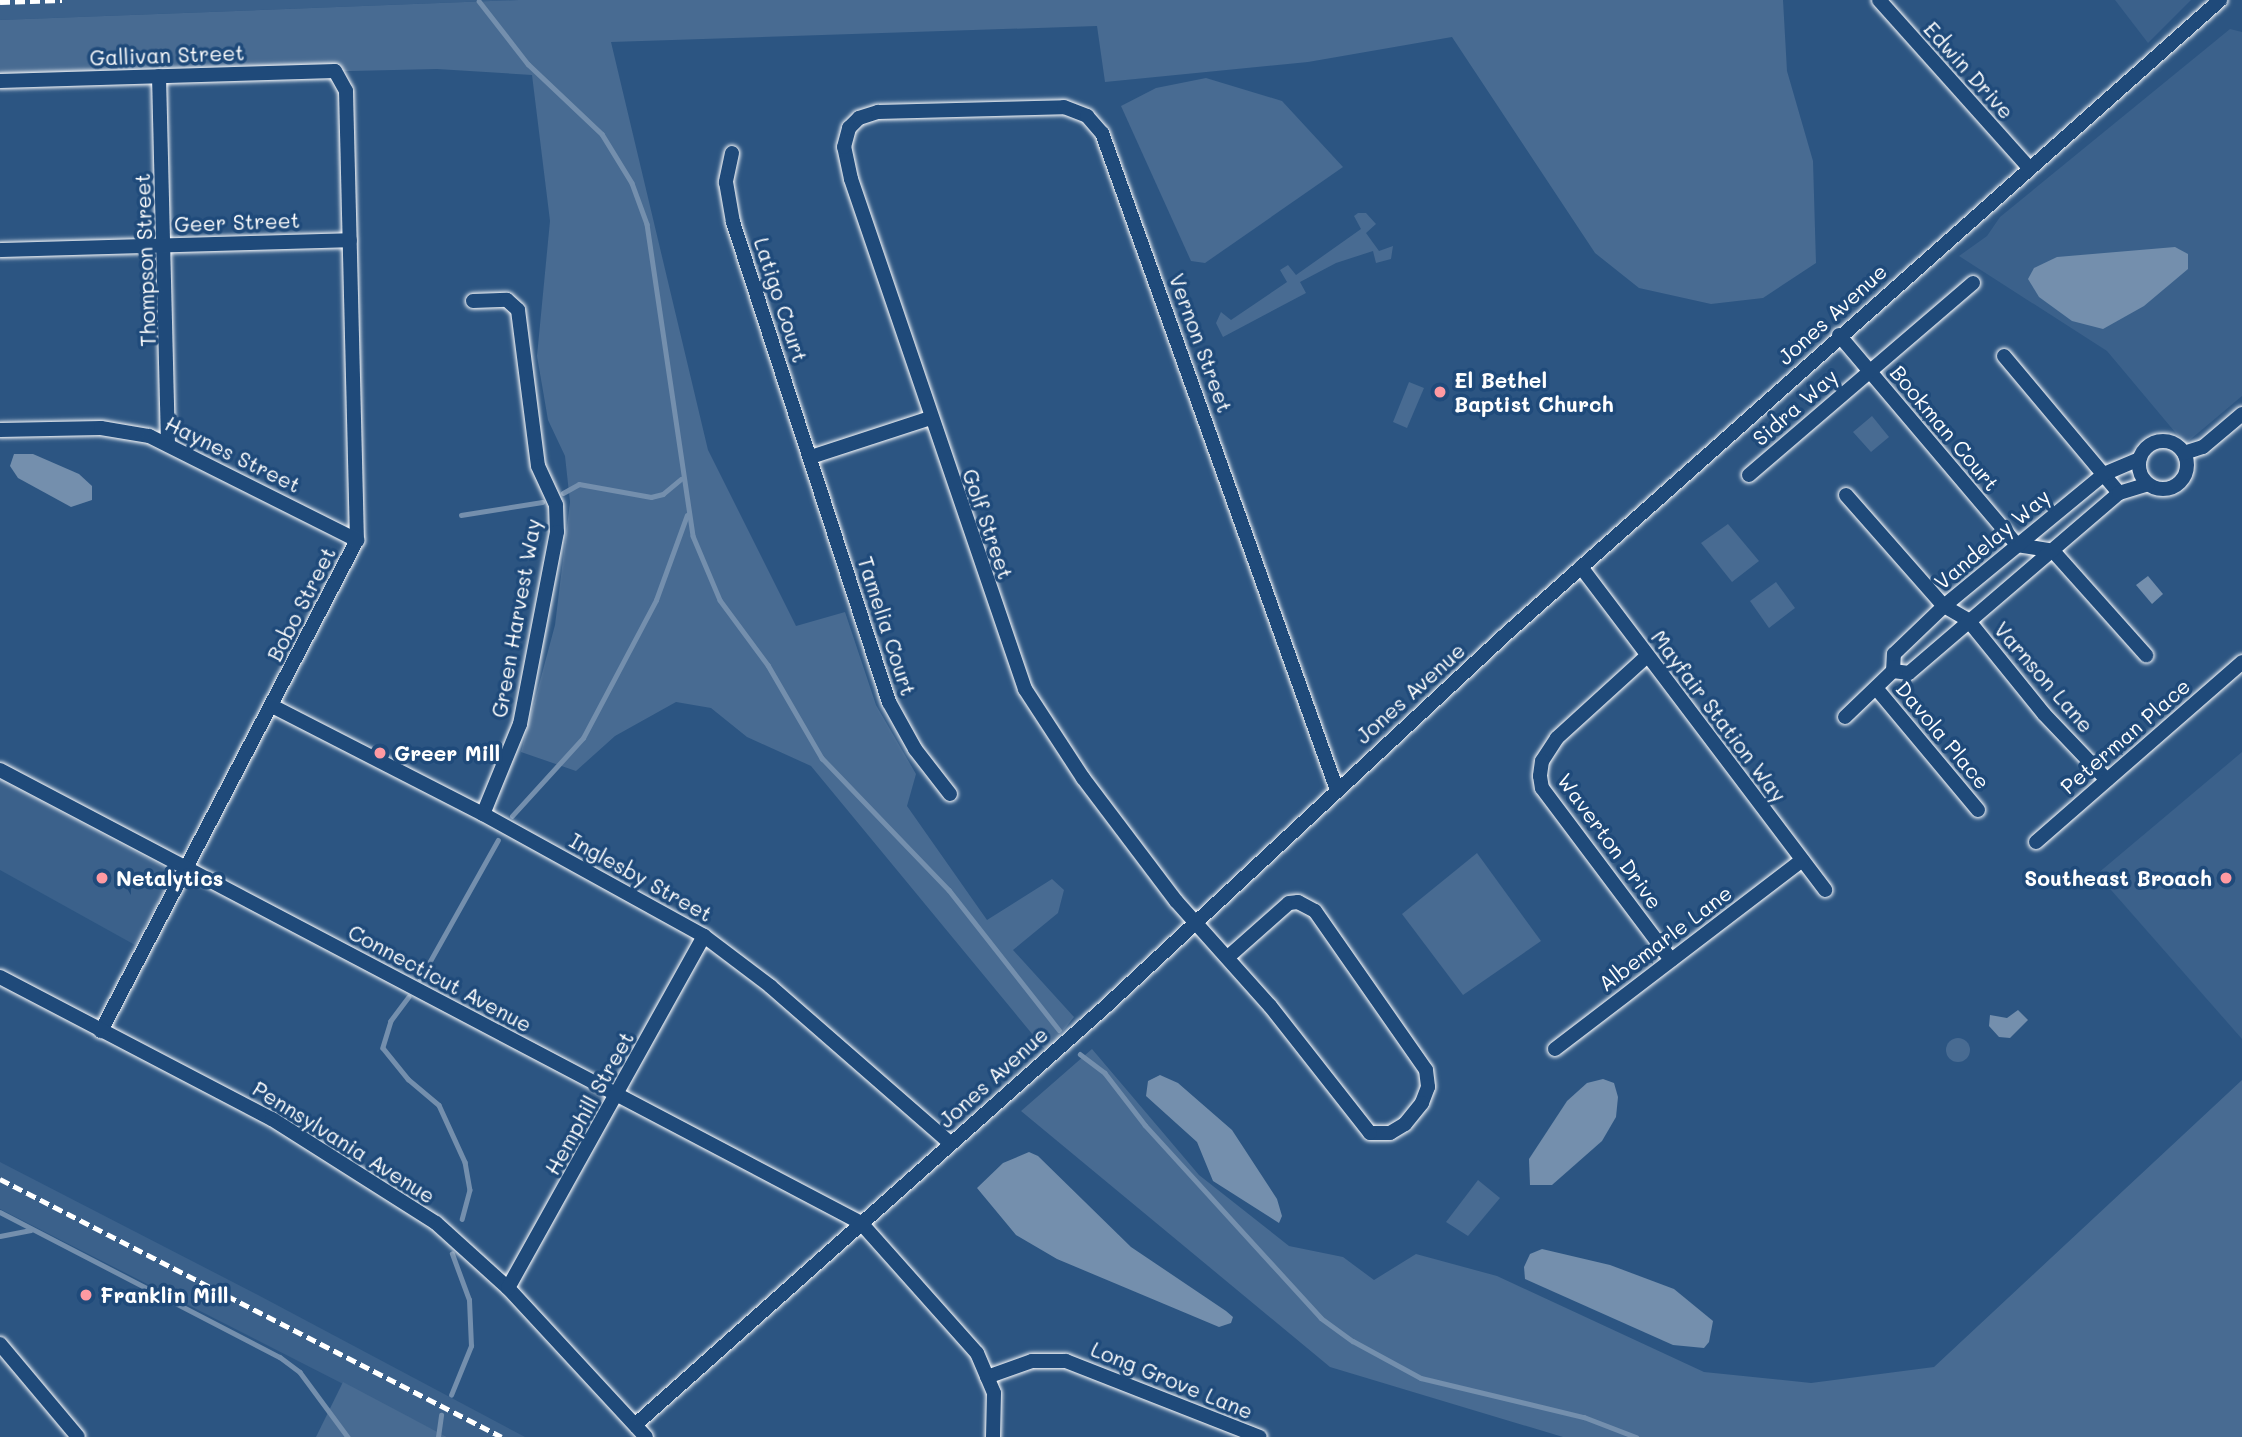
<!DOCTYPE html>
<html>
<head>
<meta charset="utf-8">
<style>
	body { margin:0 }
	#map { position:relative; width:2242px; height:1437px; overflow:hidden; background:#2c5582; font-family:Mali,sans-serif }
	div>[style] { position:absolute }
	[style*='--x'] { left:calc(var(--x)*1px); top:calc(var(--y)*1px); width:calc(var(--w)*1px); rotate:calc(var(--a)*1deg) }
	.built>* { inset:0; background:#3b618b }
	.green>* { inset:0; background:#486b92 }
	.round { border-radius:50% }
	.water>* { inset:0; background:#748fad }
	.stream>* { height:4.5px; margin:-2.25px; padding:0 2.25px; transform-origin:2.25px; border-radius:2.25px; background:#748fad }
	.roads { filter:drop-shadow(0 0 2px #fff) drop-shadow(0 0 2px #fff) }
	.minor>* { height:14px; margin:-7px; padding:0 7px; transform-origin:7px; border-radius:7px; background:#1f4a7a }
	.minor>.ring { margin:-7px; padding:0; box-sizing:content-box; background:none; border:14px solid #1f4a7a; border-radius:50% }
	.rail>* { height:4.5px; margin-top:-2.25px; transform-origin:0; background:repeating-linear-gradient(90deg,#fff 0 10px,transparent 0 15px) }
	.dots>* { width:19px; height:19px; translate:-50% -50%; box-sizing:border-box; border:4px solid #1f4a7a; border-radius:50% }
	span { translate:-50% -50%; white-space:nowrap; text-align:center; line-height:1.15; -webkit-text-stroke:7px #1f4a7a; paint-order:stroke }
	.street-label { font-size:21px; color:#fff }
	.poi-label { font-size:21px; color:#fff; font-weight:700 }
	.left { translate:0 -50%; text-align:left }
	.right { translate:-100% -50%; text-align:right }
</style>
</head>
<body>
<div id="map">
	<div class="built">
		<div style="clip-path:polygon(0 0,519px 0,0 20px)"></div>
		<div style="clip-path:polygon(2115px 0,2191px 0,2148px 43px)"></div>
		<div style="clip-path:polygon(2230px 29px,2242px 32px,2242px 396px,2185px 444px,2107px 351px,1959px 256px,1987px 236px,2000px 217px)"></div>
		<div style="clip-path:polygon(2242px 752px,2242px 1039px,2097px 874px)"></div>
		<div style="clip-path:polygon(0 779px,174px 873px,135px 945px,0 870px)"></div>
		<div style="clip-path:polygon(0 1162px,258px 1295px,525px 1437px,447px 1437px,0 1209px)"></div>
	</div>
	<div class="green">
		<div style="clip-path:polygon(519px 0,1783px 0,1787px 71px,1813px 161px,1816px 263px,1763px 298px,1711px 304px,1639px 288px,1595px 253px,1452px 37px,1308px 62px,1105px 82px,1097px 26px,611px 42px,708px 450px,796px 626px,845px 612px,876px 705px,916px 774px,907px 806px,987px 920px,1052px 879px,1064px 890px,1058px 913px,1013px 950px,1074px 1017px,1047px 1052px,811px 766px,747px 737px,711px 708px,676px 702px,615px 736px,576px 771px,521px 752px,555px 625px,570px 502px,565px 456px,548px 420px,537px 356px,550px 221px,532px 75px,437px 69px,0 79px,0 20px)"></div>
		<div style="clip-path:polygon(1206px 78px,1282px 101px,1343px 167px,1205px 263px,1191px 261px,1121px 106px,1156px 88px)"></div>
		<div style="clip-path:polygon(1358px 213px,1366px 213px,1376px 224px,1366px 233px,1379px 251px,1393px 246px,1391px 259px,1376px 263px,1373px 251px,1336px 263px,1300px 282px,1306px 293px,1223px 337px,1216px 323px,1221px 312px,1231px 320px,1287px 282px,1280px 270px,1288px 265px,1296px 275px,1361px 229px,1354px 216px)"></div>
		<div style="clip-path:polygon(1409px 382px,1424px 388px,1407px 428px,1393px 422px)"></div>
		<div style="clip-path:polygon(1872px 416px,1889px 437px,1871px 452px,1853px 432px)"></div>
		<div style="clip-path:polygon(1728px 524px,1759px 561px,1732px 582px,1701px 543px)"></div>
		<div style="clip-path:polygon(1776px 582px,1795px 608px,1769px 628px,1750px 601px)"></div>
		<div style="clip-path:polygon(1477px 853px,1541px 941px,1463px 995px,1402px 914px)"></div>
		<div class="round" style="left:1946px;top:1038px;width:24px;height:24px"></div>
		<div style="clip-path:polygon(1092px 1049px,1199px 1175px,1289px 1246px,1343px 1257px,1374px 1280px,1416px 1254px,1497px 1276px,1704px 1372px,1811px 1383px,1934px 1367px,2242px 1080px,2242px 1437px,1563px 1437px,1330px 1367px,1021px 1111px)"></div>
		<div style="clip-path:polygon(1478px 1180px,1500px 1198px,1468px 1236px,1446px 1222px)"></div>
		<div style="clip-path:polygon(343px 1382px,447px 1437px,316px 1437px)"></div>
	</div>
	<div class="water">
		<div style="clip-path:polygon(2175px 247px,2188px 254px,2188px 269px,2144px 306px,2103px 329px,2072px 321px,2039px 297px,2028px 279px,2034px 268px,2057px 257px)"></div>
		<div style="clip-path:polygon(14px 454px,33px 454px,79px 474px,92px 486px,92px 500px,71px 507px,18px 478px,10px 466px)"></div>
		<div style="clip-path:polygon(2148px 576px,2163px 594px,2152px 604px,2136px 585px)"></div>
		<div style="clip-path:polygon(2018px 1010px,2028px 1020px,2010px 1038px,1999px 1037px,1989px 1026px,1990px 1015px,2007px 1018px)"></div>
		<div style="clip-path:polygon(1160px 1075px,1178px 1083px,1232px 1130px,1277px 1199px,1282px 1216px,1279px 1223px,1213px 1181px,1197px 1142px,1146px 1096px,1148px 1081px)"></div>
		<div style="clip-path:polygon(1603px 1079px,1614px 1083px,1618px 1097px,1616px 1117px,1602px 1141px,1552px 1185px,1530px 1185px,1529px 1159px,1567px 1101px,1587px 1083px)"></div>
		<div style="clip-path:polygon(1029px 1152px,1038px 1156px,1131px 1247px,1226px 1311px,1233px 1317px,1231px 1323px,1219px 1327px,1057px 1259px,1016px 1235px,977px 1188px,1003px 1163px)"></div>
		<div style="clip-path:polygon(1542px 1249px,1610px 1265px,1674px 1289px,1713px 1321px,1709px 1342px,1704px 1348px,1673px 1345px,1525px 1279px,1524px 1267px,1530px 1254px)"></div>
	</div>
	<div class="stream">
		<div style="--x:479;--y:1;--w:80;--a:52.1"></div>
		<div style="--x:528;--y:64;--w:102;--a:43.4"></div>
		<div style="--x:602;--y:134;--w:57;--a:58.5"></div>
		<div style="--x:632;--y:183;--w:44;--a:69.9"></div>
		<div style="--x:647;--y:224;--w:315;--a:81.6"></div>
		<div style="--x:693;--y:536;--w:69;--a:67.1"></div>
		<div style="--x:720;--y:600;--w:81;--a:53.6"></div>
		<div style="--x:768;--y:665;--w:108;--a:59.9"></div>
		<div style="--x:822;--y:758;--w:183;--a:46.1"></div>
		<div style="--x:949;--y:890;--w:178;--a:51.8"></div>
		<div style="--x:563;--y:493;--w:18;--a:-29"></div>
		<div style="--x:579;--y:484;--w:73;--a:10.2"></div>
		<div style="--x:651;--y:497;--w:12;--a:-14"></div>
		<div style="--x:663;--y:494;--w:23;--a:-40"></div>
		<div style="--x:461;--y:515;--w:82;--a:-9.1"></div>
		<div style="--x:512;--y:816;--w:105;--a:-47.7"></div>
		<div style="--x:583;--y:738;--w:156;--a:-62.1"></div>
		<div style="--x:656;--y:600;--w:90;--a:-70"></div>
		<div style="--x:420;--y:979;--w:159;--a:-60.7"></div>
		<div style="--x:409;--y:997;--w:30;--a:127"></div>
		<div style="--x:391;--y:1021;--w:28;--a:107"></div>
		<div style="--x:383;--y:1048;--w:40;--a:51"></div>
		<div style="--x:408;--y:1079;--w:40;--a:40"></div>
		<div style="--x:439;--y:1105;--w:63;--a:65.5"></div>
		<div style="--x:465;--y:1162;--w:28;--a:80"></div>
		<div style="--x:470;--y:1190;--w:30;--a:105"></div>
		<div style="--x:1080;--y:1054;--w:31;--a:37"></div>
		<div style="--x:1105;--y:1073;--w:66;--a:52.4"></div>
		<div style="--x:1145;--y:1125;--w:261;--a:47.6"></div>
		<div style="--x:1321;--y:1318;--w:39;--a:36"></div>
		<div style="--x:1353;--y:1341;--w:77;--a:28.6"></div>
		<div style="--x:1421;--y:1378;--w:168;--a:13.5"></div>
		<div style="--x:1584;--y:1417;--w:56;--a:21"></div>
		<div style="--x:0;--y:1212;--w:315;--a:27.4"></div>
		<div style="--x:280;--y:1357;--w:25;--a:37"></div>
		<div style="--x:300;--y:1372;--w:81;--a:53.6"></div>
		<div style="--x:0;--y:1236;--w:31;--a:-11"></div>
		<div style="--x:451;--y:1395;--w:53;--a:-67.8"></div>
		<div style="--x:471;--y:1346;--w:46;--a:-92.5"></div>
		<div style="--x:469;--y:1300;--w:49;--a:-110.3"></div>
		<div style="--x:438;--y:1437;--w:22;--a:-82"></div>
	</div>
	<div class="roads">
		<div class="minor">
			<div style="--x:1879;--y:0;--w:225;--a:48.2"></div>
			<div style="--x:159;--y:76;--w:367;--a:88.6"></div>
			<div style="--x:0;--y:81;--w:335;--a:-1.7"></div>
			<div style="--x:335;--y:71;--w:23;--a:61"></div>
			<div style="--x:346;--y:91;--w:449;--a:88.6"></div>
			<div style="--x:357;--y:540;--w:554;--a:117.54"></div>
			<div style="--x:732;--y:153;--w:30;--a:102"></div>
			<div style="--x:726;--y:182;--w:41;--a:80.1"></div>
			<div style="--x:733;--y:222;--w:505;--a:72"></div>
			<div style="--x:889;--y:702;--w:54;--a:61"></div>
			<div style="--x:915;--y:749;--w:57;--a:52.1"></div>
			<div style="--x:0;--y:250;--w:350;--a:-1.6"></div>
			<div style="--x:473;--y:301;--w:34;--a:-2"></div>
			<div style="--x:507;--y:300;--w:15;--a:42"></div>
			<div style="--x:518;--y:310;--w:157;--a:82.7"></div>
			<div style="--x:538;--y:466;--w:43;--a:65.2"></div>
			<div style="--x:556;--y:505;--w:27;--a:88"></div>
			<div style="--x:557;--y:532;--w:196;--a:100.9"></div>
			<div style="--x:520;--y:724;--w:97;--a:112.3"></div>
			<div style="--x:1839;--y:335;--w:275;--a:49.7"></div>
			<div style="--x:2017;--y:545;--w:36;--a:9"></div>
			<div style="--x:2053;--y:551;--w:140;--a:48.2"></div>
			<div style="--x:2004;--y:356;--w:179;--a:50"></div>
			<div style="--x:0;--y:430;--w:101;--a:-1.1"></div>
			<div style="--x:101;--y:428;--w:49;--a:9.5"></div>
			<div style="--x:149;--y:436;--w:233;--a:26.6"></div>
			<div class="ring" style="left:2139px;top:441px;width:34px;height:34px"></div>
			<div style="--x:2184;--y:453;--w:20;--a:-18"></div>
			<div style="--x:2203;--y:447;--w:51;--a:-40.2"></div>
			<div style="--x:811;--y:457;--w:125;--a:-18.1"></div>
			<div style="--x:1749;--y:475;--w:295;--a:-40.6"></div>
			<div style="--x:1846;--y:495;--w:148;--a:48.6"></div>
			<div style="--x:1944;--y:606;--w:28;--a:30"></div>
			<div style="--x:1968;--y:620;--w:121;--a:51"></div>
			<div style="--x:2044;--y:714;--w:91;--a:46.3"></div>
			<div style="--x:1581;--y:567;--w:405;--a:52.9"></div>
			<div style="--x:1647;--y:656;--w:122;--a:137.7"></div>
			<div style="--x:1557;--y:738;--w:27;--a:123"></div>
			<div style="--x:1542;--y:761;--w:15;--a:98"></div>
			<div style="--x:1540;--y:776;--w:12;--a:81"></div>
			<div style="--x:1542;--y:788;--w:215;--a:53.1"></div>
			<div style="--x:1893;--y:671;--w:16;--a:7"></div>
			<div style="--x:1909;--y:673;--w:277;--a:-40.6"></div>
			<div style="--x:2119;--y:493;--w:30;--a:-17"></div>
			<div style="--x:1876;--y:688;--w:159;--a:50.1"></div>
			<div style="--x:272;--y:706;--w:237;--a:27.1"></div>
			<div style="--x:483;--y:814;--w:252;--a:28.9"></div>
			<div style="--x:704;--y:936;--w:83;--a:37.1"></div>
			<div style="--x:770;--y:986;--w:240;--a:41.1"></div>
			<div style="--x:1845;--y:717;--w:66;--a:-43.8"></div>
			<div style="--x:1893;--y:671;--w:17;--a:-87"></div>
			<div style="--x:1894;--y:654;--w:69;--a:-43.8"></div>
			<div style="--x:1944;--y:606;--w:207;--a:-39.5"></div>
			<div style="--x:2104;--y:474;--w:38;--a:-23"></div>
			<div style="--x:0;--y:770;--w:973;--a:27.75"></div>
			<div style="--x:861;--y:1223;--w:174;--a:48.3"></div>
			<div style="--x:977;--y:1353;--w:43;--a:67"></div>
			<div style="--x:994;--y:1393;--w:44;--a:91.3"></div>
			<div style="--x:2036;--y:842;--w:274;--a:-41.1"></div>
			<div style="--x:1228;--y:957;--w:81;--a:-41.5"></div>
			<div style="--x:1289;--y:903;--w:9;--a:-6"></div>
			<div style="--x:1298;--y:902;--w:19;--a:28"></div>
			<div style="--x:1315;--y:911;--w:194;--a:55.1"></div>
			<div style="--x:1426;--y:1070;--w:17;--a:83"></div>
			<div style="--x:1428;--y:1087;--w:17;--a:111"></div>
			<div style="--x:1422;--y:1103;--w:27;--a:129"></div>
			<div style="--x:1405;--y:1124;--w:17;--a:149"></div>
			<div style="--x:1390;--y:1133;--w:20;--a:180"></div>
			<div style="--x:1370;--y:1133;--w:162;--a:-128.2"></div>
			<div style="--x:1270;--y:1006;--w:141;--a:-131.8"></div>
			<div style="--x:1176;--y:901;--w:154;--a:-127.1"></div>
			<div style="--x:1083;--y:778;--w:106;--a:-123.1"></div>
			<div style="--x:1025;--y:689;--w:539;--a:-108.84"></div>
			<div style="--x:851;--y:179;--w:33;--a:-102"></div>
			<div style="--x:844;--y:147;--w:20;--a:-75"></div>
			<div style="--x:849;--y:128;--w:14;--a:-45"></div>
			<div style="--x:859;--y:118;--w:20;--a:-18"></div>
			<div style="--x:878;--y:112;--w:186;--a:-1.5"></div>
			<div style="--x:1064;--y:107;--w:25;--a:21"></div>
			<div style="--x:1087;--y:116;--w:23;--a:49"></div>
			<div style="--x:1102;--y:133;--w:698;--a:70.32"></div>
			<div style="--x:0;--y:977;--w:307;--a:27.6"></div>
			<div style="--x:272;--y:1119;--w:194;--a:32.4"></div>
			<div style="--x:436;--y:1223;--w:97;--a:42.1"></div>
			<div style="--x:508;--y:1288;--w:203;--a:47.2"></div>
			<div style="--x:1555;--y:1049;--w:311;--a:-37.4"></div>
			<div style="--x:508;--y:1288;--w:403;--a:-60.9"></div>
			<div style="--x:0;--y:1344;--w:121;--a:50"></div>
			<div style="--x:987;--y:1377;--w:48;--a:-19.6"></div>
			<div style="--x:1032;--y:1361;--w:34;--a:0"></div>
			<div style="--x:1066;--y:1361;--w:208;--a:21.4"></div>
			<div style="--x:635;--y:1425;--w:628;--a:-41.64"></div>
			<div style="--x:1104;--y:1008;--w:549;--a:-42.93"></div>
			<div style="--x:1506;--y:634;--w:955;--a:-41.6"></div>
		</div>
	</div>
	<div class="rail">
		<div style="--x:0;--y:2;--w:62;--a:-1.8"></div>
		<div style="--x:0;--y:1179;--w:564;--a:27.2"></div>
	</div>
	<div class="dots">
		<div style="left:1440px;top:392px;background:#ff9aa2"></div>
		<div style="left:380px;top:753px;background:#ff9aa2"></div>
		<div style="left:102px;top:878px;background:#ff9aa2"></div>
		<div style="left:2226px;top:878px;background:#ff9aa2"></div>
		<div style="left:86px;top:1295px;background:#ff9aa2"></div>
	</div>
	<div class="street-label">
		<span style="left:167px;top:55px;rotate:-2deg">Gallivan Street</span>
		<span style="left:1969px;top:70px;rotate:48deg">Edwin Drive</span>
		<span style="left:237px;top:222px;rotate:-2deg">Geer Street</span>
		<span style="left:145px;top:260px;rotate:-92deg">Thompson Street</span>
		<span style="left:781px;top:300px;rotate:72deg">Latigo Court</span>
		<span style="left:1832px;top:314px;rotate:-42deg">Jones Avenue</span>
		<span style="left:1201px;top:343px;rotate:70deg">Vernon Street</span>
		<span style="left:1795px;top:407px;rotate:-41deg">Sidra Way</span>
		<span style="left:1945px;top:428px;rotate:50deg">Bookman Court</span>
		<span style="left:233px;top:454px;rotate:26deg">Haynes Street</span>
		<span style="left:988px;top:524px;rotate:71deg">Golf Street</span>
		<span style="left:1992px;top:539px;rotate:-40deg">Vandelay Way</span>
		<span style="left:301px;top:604px;rotate:-63deg">Bobo Street</span>
		<span style="left:516px;top:618px;rotate:-80deg">Green Harvest Way</span>
		<span style="left:887px;top:626px;rotate:72deg">Tamelia Court</span>
		<span style="left:2044px;top:677px;rotate:49deg">Varnson Lane</span>
		<span style="left:1410px;top:693px;rotate:-42deg">Jones Avenue</span>
		<span style="left:1719px;top:716px;rotate:53deg">Mayfair Station Way</span>
		<span style="left:1943px;top:735px;rotate:50deg">Davola Place</span>
		<span style="left:2125px;top:736px;rotate:-41deg">Peterman Place</span>
		<span style="left:1610px;top:841px;rotate:54deg">Waverton Drive</span>
		<span style="left:641px;top:877px;rotate:29deg">Inglesby Street</span>
		<span style="left:1665px;top:938px;rotate:-37deg">Albemarle Lane</span>
		<span style="left:440px;top:978px;rotate:28deg">Connecticut Avenue</span>
		<span style="left:993px;top:1077px;rotate:-42deg">Jones Avenue</span>
		<span style="left:589px;top:1103px;rotate:-61deg">Hemphill Street</span>
		<span style="left:344px;top:1142px;rotate:32deg">Pennsylvania Avenue</span>
		<span style="left:1172px;top:1380px;rotate:22deg">Long Grove Lane</span>
	</div>
	<div class="poi-label">
		<span class="left" style="left:1454px;top:392px">El Bethel<br>Baptist Church</span>
		<span class="left" style="left:394px;top:753px">Greer Mill</span>
		<span class="left" style="left:116px;top:878px">Netalytics</span>
		<span class="right" style="left:2212px;top:878px">Southeast Broach</span>
		<span class="left" style="left:100px;top:1295px">Franklin Mill</span>
	</div>
</div>
</body>
</html>
